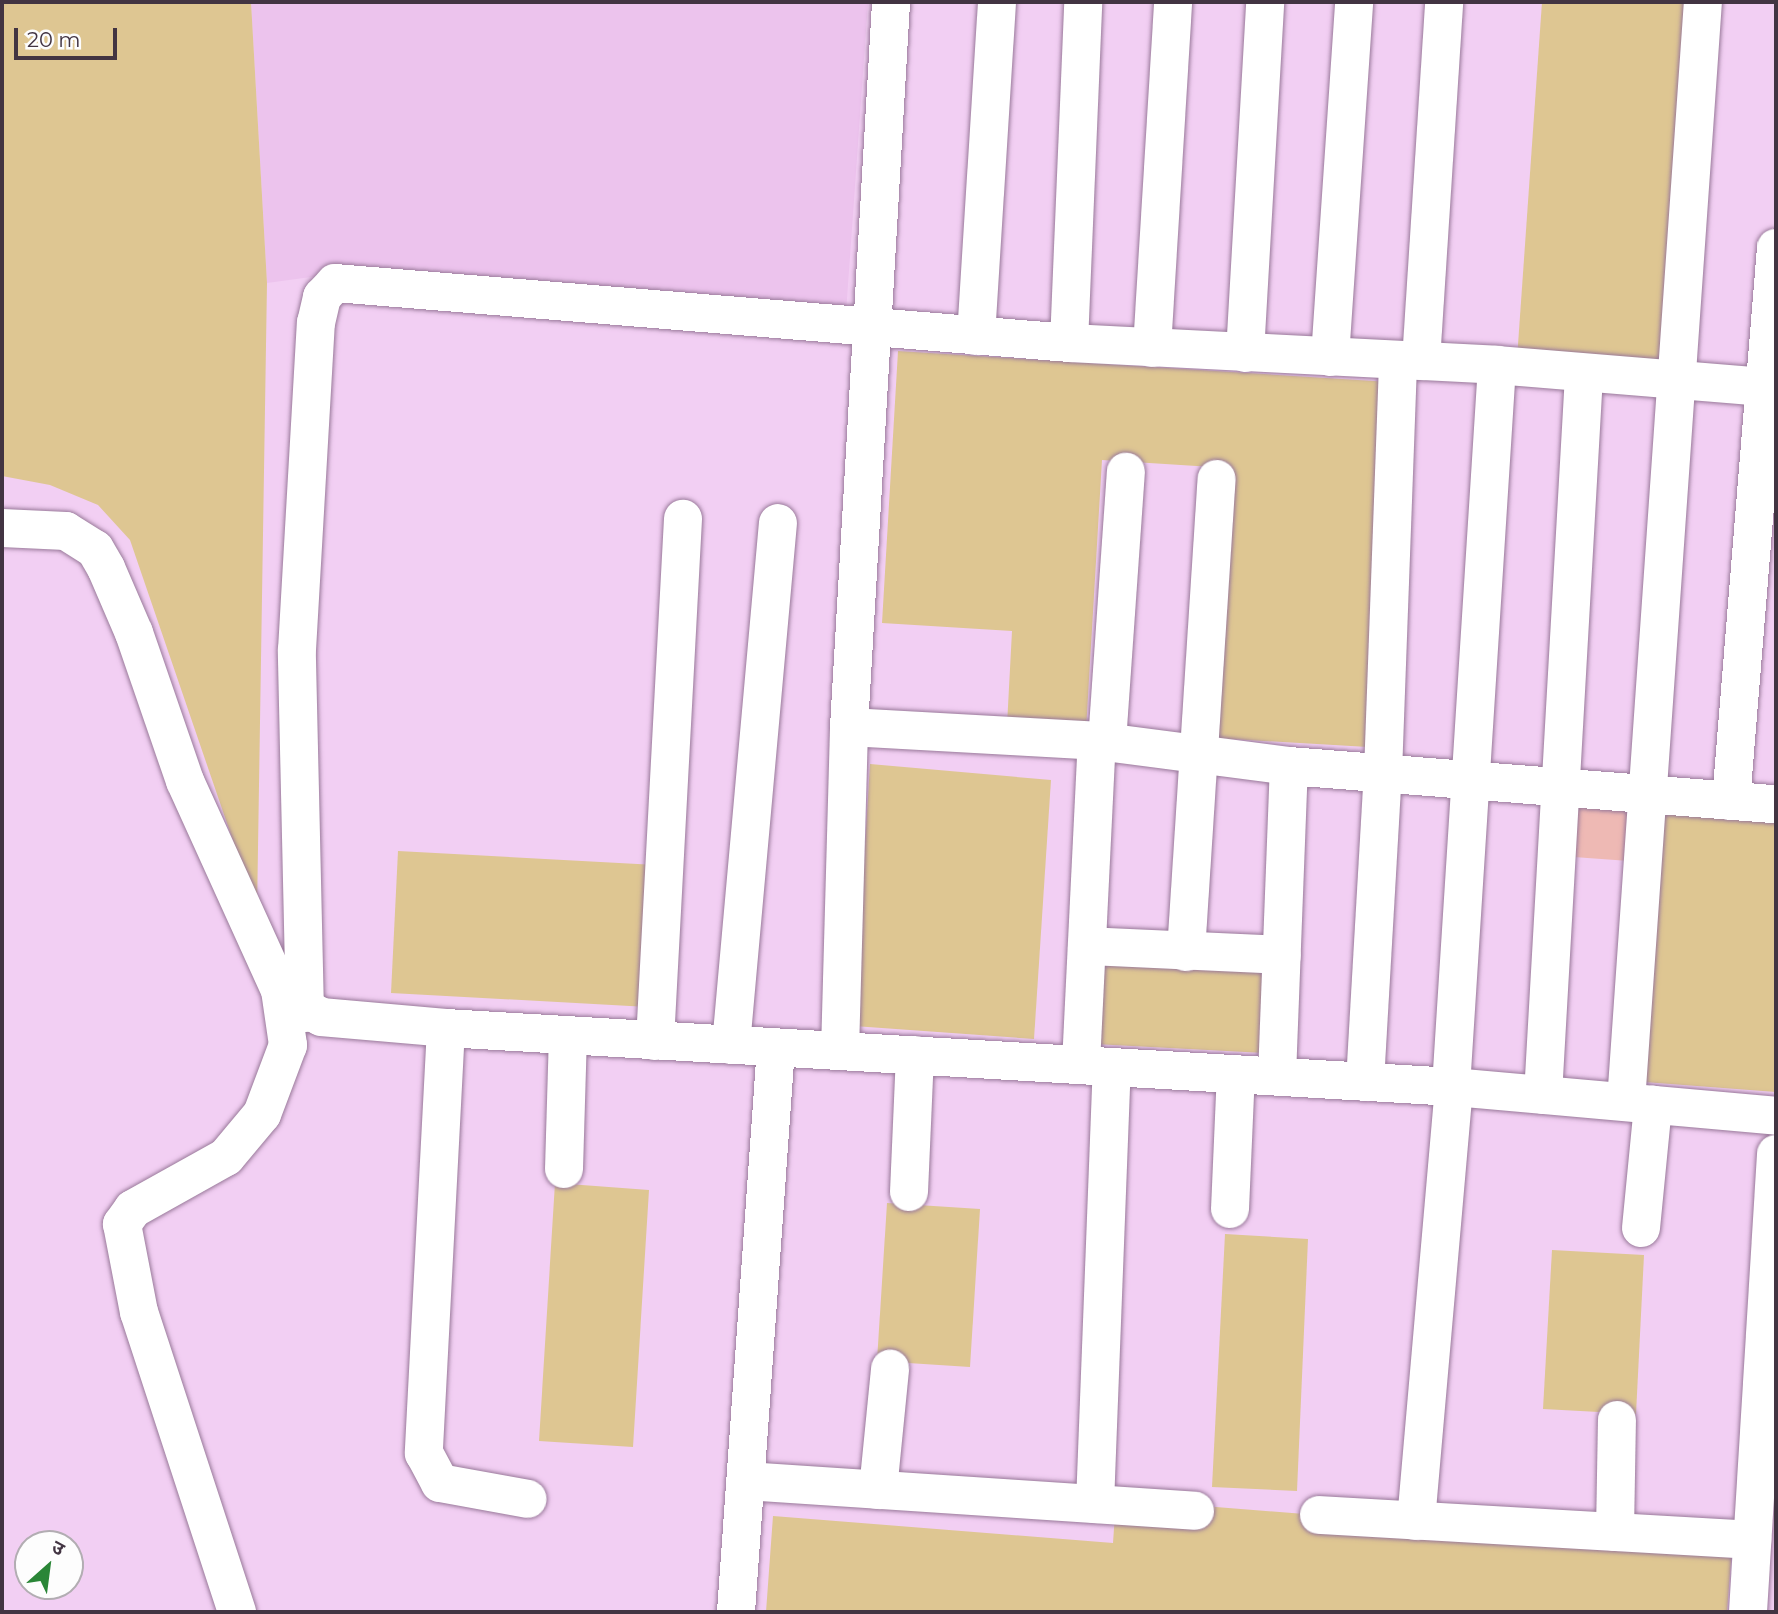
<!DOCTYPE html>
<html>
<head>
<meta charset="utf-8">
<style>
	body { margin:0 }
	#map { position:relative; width:1778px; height:1614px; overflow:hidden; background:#f2cff3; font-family:Montserrat,"Noto Sans Devanagari",sans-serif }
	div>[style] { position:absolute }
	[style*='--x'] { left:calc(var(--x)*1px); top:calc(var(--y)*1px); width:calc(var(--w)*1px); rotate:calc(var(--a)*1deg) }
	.built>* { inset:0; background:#ecc3ed }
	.green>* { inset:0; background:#dec692 }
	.building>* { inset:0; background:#eeb9b4 }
	.roads { filter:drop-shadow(0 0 2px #99799a) drop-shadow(0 0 2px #99799a) }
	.minor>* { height:38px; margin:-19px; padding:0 19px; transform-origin:19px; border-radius:19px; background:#fff }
	.tertiary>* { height:38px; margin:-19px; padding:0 19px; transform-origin:19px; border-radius:19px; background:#fff }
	span { translate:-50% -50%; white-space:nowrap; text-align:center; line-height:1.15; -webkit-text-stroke:6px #fdfdfd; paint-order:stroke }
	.frame { position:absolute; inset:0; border:4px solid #423442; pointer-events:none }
	.north { position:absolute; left:14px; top:1530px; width:70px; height:70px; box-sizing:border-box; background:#fdfdfd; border:2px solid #b2adb2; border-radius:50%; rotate:28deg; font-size:19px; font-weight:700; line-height:28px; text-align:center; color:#423442 }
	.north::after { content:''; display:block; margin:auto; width:24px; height:32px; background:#2a8637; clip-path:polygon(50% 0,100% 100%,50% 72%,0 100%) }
	.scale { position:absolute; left:14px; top:28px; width:103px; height:32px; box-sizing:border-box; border:4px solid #423442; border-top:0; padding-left:9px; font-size:21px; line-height:24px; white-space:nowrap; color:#423442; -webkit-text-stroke:5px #fdfdfd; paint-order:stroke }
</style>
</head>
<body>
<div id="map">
	<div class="built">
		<div style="clip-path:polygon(251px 2px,868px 2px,846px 313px,333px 274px,267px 283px)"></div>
	</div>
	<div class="green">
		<div style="clip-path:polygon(2px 2px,251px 2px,267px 283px,257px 911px,130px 540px,98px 505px,50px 485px,2px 476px)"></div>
		<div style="clip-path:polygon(1542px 2px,1693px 2px,1667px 370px,1517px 359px)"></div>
		<div style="clip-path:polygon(898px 351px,1390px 382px,1368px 747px,1213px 738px,1228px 468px,1102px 460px,1086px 730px,1007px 725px,1012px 631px,882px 623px)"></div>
		<div style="clip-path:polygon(870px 764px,1051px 780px,1034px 1039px,854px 1026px)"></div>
		<div style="clip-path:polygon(1661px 808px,1776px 818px,1776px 1092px,1644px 1082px)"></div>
		<div style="clip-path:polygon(398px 851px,656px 865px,648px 1007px,391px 993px)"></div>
		<div style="clip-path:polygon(1098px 961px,1267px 969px,1264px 1053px,1094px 1044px)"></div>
		<div style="clip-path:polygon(555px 1183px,649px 1190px,633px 1447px,539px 1441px)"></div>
		<div style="clip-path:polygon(887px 1203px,980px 1209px,970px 1367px,877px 1361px)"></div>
		<div style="clip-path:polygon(1225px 1234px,1308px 1239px,1297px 1491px,1212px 1487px)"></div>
		<div style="clip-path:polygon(1552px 1250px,1644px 1255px,1636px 1414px,1543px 1409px)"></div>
		<div style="clip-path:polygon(1116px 1499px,1732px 1548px,1727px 1612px,766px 1612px,773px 1516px,1113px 1543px)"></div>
	</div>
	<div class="building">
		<div style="clip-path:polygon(1563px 800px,1632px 805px,1629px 861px,1560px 856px)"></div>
	</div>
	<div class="roads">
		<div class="minor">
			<div style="--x:976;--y:336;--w:335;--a:-86.4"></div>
			<div style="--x:1069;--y:343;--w:341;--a:-87.6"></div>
			<div style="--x:1152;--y:348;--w:347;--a:-86.5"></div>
			<div style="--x:1245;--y:353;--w:352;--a:-86.7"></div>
			<div style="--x:1330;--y:357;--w:356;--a:-86.1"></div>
			<div style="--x:1421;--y:361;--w:360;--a:-86.3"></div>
			<div style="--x:849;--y:727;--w:248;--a:3.2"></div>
			<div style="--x:1097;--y:741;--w:194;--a:7.4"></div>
			<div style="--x:1289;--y:766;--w:488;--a:4.5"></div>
			<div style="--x:1107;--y:742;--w:271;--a:-86"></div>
			<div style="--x:1731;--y:801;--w:555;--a:-85.35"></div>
			<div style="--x:1087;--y:946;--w:195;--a:2.6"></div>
			<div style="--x:1186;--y:952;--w:474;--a:-86.3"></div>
			<div style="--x:286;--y:998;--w:40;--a:28"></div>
			<div style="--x:321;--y:1017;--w:125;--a:5"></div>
			<div style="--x:446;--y:1028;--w:1010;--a:3.35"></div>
			<div style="--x:1454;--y:1087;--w:323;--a:5.1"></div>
			<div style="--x:305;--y:1013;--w:363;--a:-91.3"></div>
			<div style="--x:297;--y:650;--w:328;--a:-86.7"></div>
			<div style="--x:316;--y:323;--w:27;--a:-77"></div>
			<div style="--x:322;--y:297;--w:19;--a:-47"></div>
			<div style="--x:335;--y:283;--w:736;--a:4.67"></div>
			<div style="--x:1069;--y:343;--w:429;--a:2.9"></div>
			<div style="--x:1497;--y:365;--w:280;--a:4.7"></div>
			<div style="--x:446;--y:1028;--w:426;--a:93"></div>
			<div style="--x:424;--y:1453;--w:34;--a:62"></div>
			<div style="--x:440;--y:1483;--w:89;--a:10.3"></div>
			<div style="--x:655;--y:1041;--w:523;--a:-86.93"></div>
			<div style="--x:731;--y:1045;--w:524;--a:-84.86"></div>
			<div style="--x:840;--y:1051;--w:324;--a:-88.4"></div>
			<div style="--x:849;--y:727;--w:726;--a:-86.68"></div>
			<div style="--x:1081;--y:1064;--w:323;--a:-87.2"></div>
			<div style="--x:1277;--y:1076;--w:310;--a:-87.8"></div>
			<div style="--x:1365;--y:1082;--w:310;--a:-86.7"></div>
			<div style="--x:1383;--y:773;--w:413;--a:-87.9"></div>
			<div style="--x:1451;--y:1087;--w:723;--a:-86.35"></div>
			<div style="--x:1543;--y:1095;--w:721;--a:-86.74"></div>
			<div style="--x:1626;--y:1102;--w:1103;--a:-86"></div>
			<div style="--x:564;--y:1169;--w:132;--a:-88.3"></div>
			<div style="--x:909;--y:1192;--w:137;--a:-87.5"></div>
			<div style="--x:1230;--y:1209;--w:135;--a:-87.5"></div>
			<div style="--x:1641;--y:1228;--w:124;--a:-84.4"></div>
			<div style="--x:746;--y:1481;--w:450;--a:3.8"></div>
			<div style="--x:878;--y:1490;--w:122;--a:-84.3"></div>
			<div style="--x:1095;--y:1504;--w:437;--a:-87.8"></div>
			<div style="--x:1319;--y:1515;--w:434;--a:3.3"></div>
			<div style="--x:1416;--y:1521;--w:436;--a:-85"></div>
			<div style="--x:1615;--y:1532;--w:112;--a:-89"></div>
			<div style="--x:736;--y:1612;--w:566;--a:-85.95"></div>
			<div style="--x:1748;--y:1612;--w:459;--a:-86.5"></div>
		</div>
		<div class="tertiary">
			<div style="--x:2;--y:528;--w:64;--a:2.7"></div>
			<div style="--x:66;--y:531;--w:34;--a:32"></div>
			<div style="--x:95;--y:549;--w:22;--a:60"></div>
			<div style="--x:106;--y:568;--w:71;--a:66.7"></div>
			<div style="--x:134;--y:633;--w:157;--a:71"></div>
			<div style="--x:185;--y:781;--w:230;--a:65.6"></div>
			<div style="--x:280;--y:990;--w:56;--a:81.7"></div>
			<div style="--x:288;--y:1045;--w:74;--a:110.6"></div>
			<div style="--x:262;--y:1114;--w:56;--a:129.9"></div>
			<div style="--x:226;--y:1157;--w:107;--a:150.8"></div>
			<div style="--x:133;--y:1209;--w:19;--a:126"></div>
			<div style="--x:122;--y:1224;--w:90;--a:79.1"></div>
			<div style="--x:139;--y:1312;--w:316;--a:71.9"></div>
		</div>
	</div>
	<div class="frame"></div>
	<div class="north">उ</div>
	<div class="scale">20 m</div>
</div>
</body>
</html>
